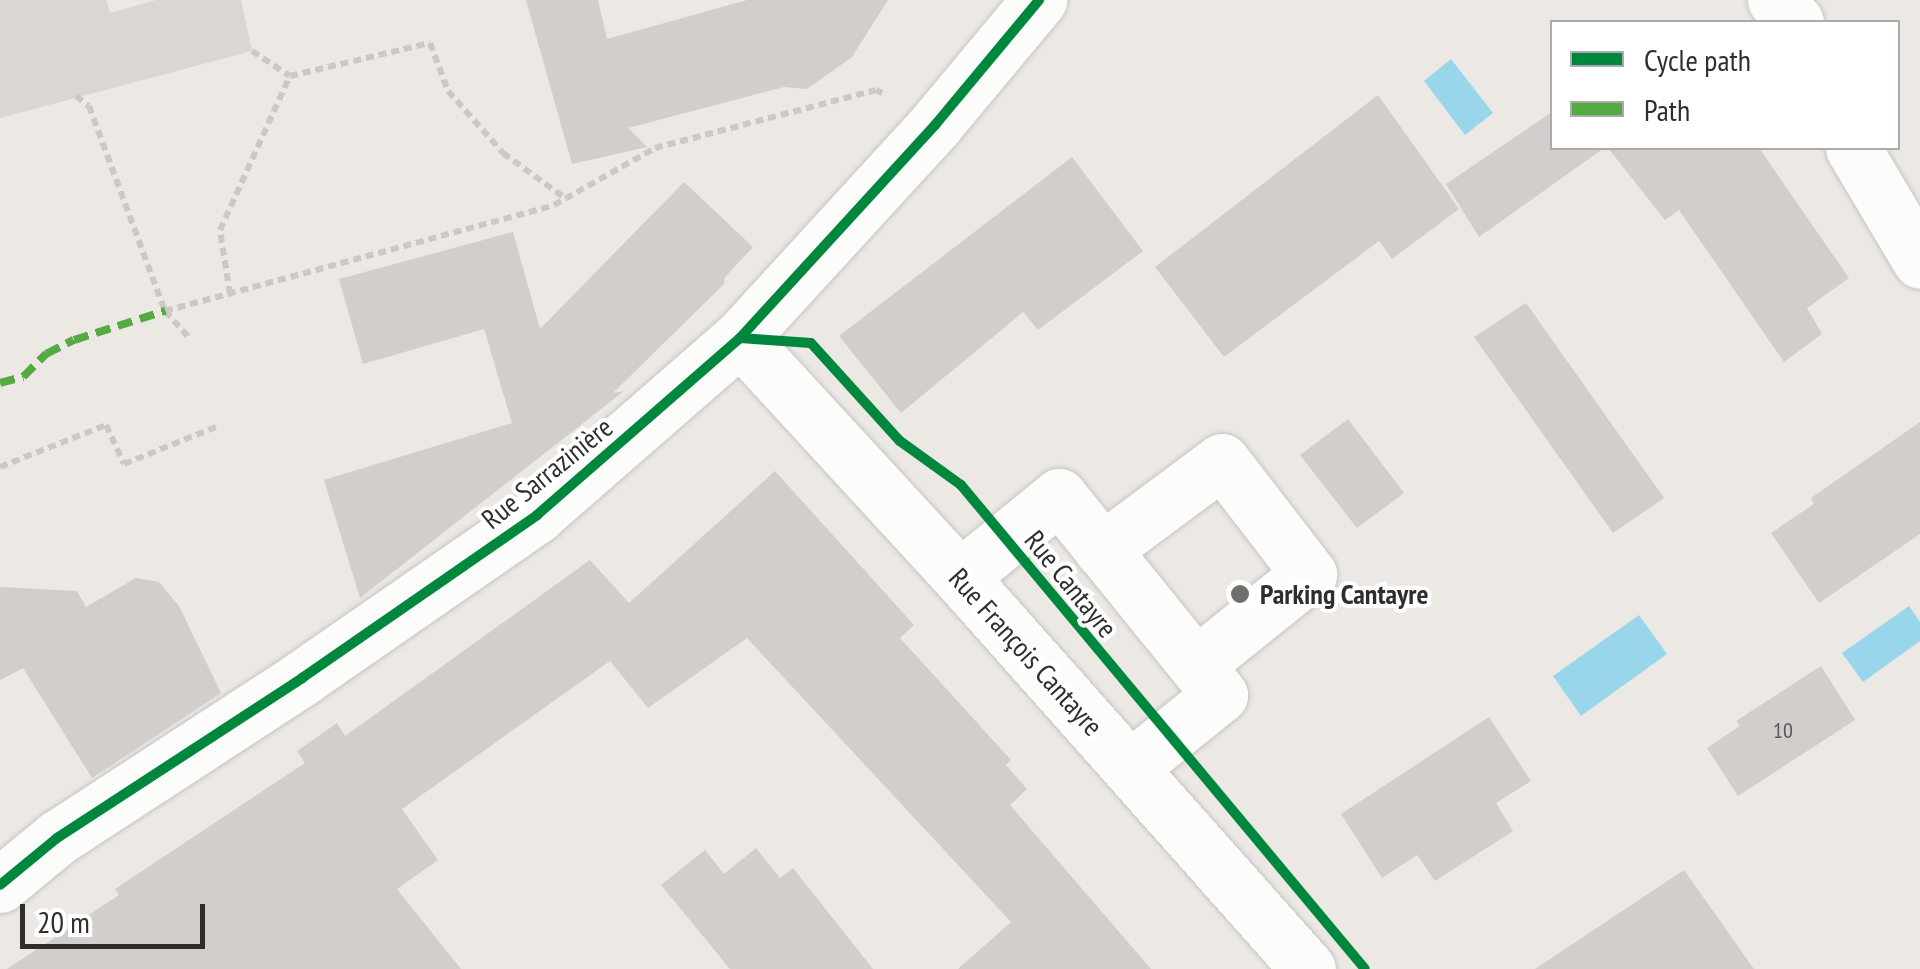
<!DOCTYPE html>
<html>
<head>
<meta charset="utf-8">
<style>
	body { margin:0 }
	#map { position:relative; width:1920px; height:969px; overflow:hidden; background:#ece8e4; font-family:"PT Sans Narrow",sans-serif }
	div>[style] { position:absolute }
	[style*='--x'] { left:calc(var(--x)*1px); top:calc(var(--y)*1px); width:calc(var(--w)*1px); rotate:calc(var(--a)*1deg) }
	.plaza>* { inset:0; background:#dad6d2 }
	.water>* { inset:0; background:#99d6ec }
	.building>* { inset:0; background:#d1cecb }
	.path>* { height:6px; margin-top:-3px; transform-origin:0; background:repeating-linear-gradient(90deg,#c9c9c8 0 8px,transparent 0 13px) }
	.roads { filter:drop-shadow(0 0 2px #c5c4c5) drop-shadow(0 0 2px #c5c4c5) }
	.minor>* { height:55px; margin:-27.5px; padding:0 27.5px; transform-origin:27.5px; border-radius:27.5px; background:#fcfcfb }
	.quiet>* { height:8px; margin-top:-4px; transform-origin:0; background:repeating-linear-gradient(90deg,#54ab44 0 15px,transparent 0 23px) }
	.cycleway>* { height:10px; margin:-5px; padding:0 5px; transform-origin:5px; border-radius:5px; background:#00873e }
	.dots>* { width:28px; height:28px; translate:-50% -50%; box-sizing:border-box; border:5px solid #fff; border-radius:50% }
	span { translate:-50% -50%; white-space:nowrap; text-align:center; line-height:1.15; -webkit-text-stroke:8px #fff; paint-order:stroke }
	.number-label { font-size:22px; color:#585857 }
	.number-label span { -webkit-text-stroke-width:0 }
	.street-label { font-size:28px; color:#2e2e2e }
	.poi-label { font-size:28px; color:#2e2e2e; font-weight:700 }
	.left { translate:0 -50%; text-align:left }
	.legend { position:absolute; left:1550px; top:20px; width:350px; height:130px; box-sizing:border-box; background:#fff; border:2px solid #ababab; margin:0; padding:12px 18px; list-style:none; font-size:30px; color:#2e2e2e }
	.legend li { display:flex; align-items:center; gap:20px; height:50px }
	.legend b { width:50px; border:2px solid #ababab }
	.scale { position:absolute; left:20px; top:904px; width:185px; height:45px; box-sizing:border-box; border:5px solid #2e2e2e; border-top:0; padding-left:12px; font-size:30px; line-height:35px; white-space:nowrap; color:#2e2e2e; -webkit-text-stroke:8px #fff; paint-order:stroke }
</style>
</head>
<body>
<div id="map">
	<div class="plaza">
		<div style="clip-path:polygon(0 0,106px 0,110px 13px,156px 0,241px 0,252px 51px,0 118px)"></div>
	</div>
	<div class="water">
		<div style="clip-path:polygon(1451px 59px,1493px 113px,1465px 135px,1424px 81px)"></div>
		<div style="clip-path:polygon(1909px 606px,1920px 622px,1920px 641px,1863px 682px,1842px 653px)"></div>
		<div style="clip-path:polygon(1639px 615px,1667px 654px,1581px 716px,1553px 676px)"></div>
	</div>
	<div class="building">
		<div style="clip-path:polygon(526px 0,598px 0,607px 39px,747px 0,888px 0,852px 57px,807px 89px,784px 87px,628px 128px,647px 147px,572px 164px)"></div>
		<div style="clip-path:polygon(1378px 95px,1459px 209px,1392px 259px,1379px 241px,1224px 357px,1155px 267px)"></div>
		<div style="clip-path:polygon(1552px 112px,1552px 148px,1604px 148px,1479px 237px,1446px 184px)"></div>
		<div style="clip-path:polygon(1608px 148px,1759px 148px,1849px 278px,1807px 308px,1822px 334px,1784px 362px,1679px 210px,1665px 220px)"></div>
		<div style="clip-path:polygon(1072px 157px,1143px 251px,1038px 330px,1023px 312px,901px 413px,839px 336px)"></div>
		<div style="clip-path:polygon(684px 182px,753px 247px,725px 277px,724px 284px,613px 393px,624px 391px,360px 598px,324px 480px,512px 423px,484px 329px,363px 364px,339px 279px,513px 232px,540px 329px)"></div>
		<div style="clip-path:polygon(1526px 303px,1664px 498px,1613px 533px,1474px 337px)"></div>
		<div style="clip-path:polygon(1348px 419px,1404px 493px,1357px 528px,1300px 455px)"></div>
		<div style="clip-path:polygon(1920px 422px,1920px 534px,1819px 603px,1771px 533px,1814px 504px,1811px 498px)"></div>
		<div style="clip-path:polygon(775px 471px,914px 625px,900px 638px,1011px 760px,1006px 765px,1027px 789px,1010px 805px,1151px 969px,958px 969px,1011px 922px,747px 638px,648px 708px,610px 661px,402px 809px,438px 860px,397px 889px,461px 969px,7px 969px,119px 895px,115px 889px,305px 763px,297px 751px,337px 723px,345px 736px,590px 560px,629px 603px)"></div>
		<div style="clip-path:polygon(136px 578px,159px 582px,179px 606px,221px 693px,92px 778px,23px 668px,0 680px,0 587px,77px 591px,86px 607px)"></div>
		<div style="clip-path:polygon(1821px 666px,1855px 720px,1738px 796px,1707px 748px,1740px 726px,1736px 721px)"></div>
		<div style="clip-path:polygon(1489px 717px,1531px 781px,1496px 803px,1513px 831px,1435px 881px,1417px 855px,1382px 878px,1341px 814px)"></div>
		<div style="clip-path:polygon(756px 848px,780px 878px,793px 868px,873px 969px,730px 969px,661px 885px,705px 850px,724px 874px)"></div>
		<div style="clip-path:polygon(1684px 870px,1754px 969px,1535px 969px)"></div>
	</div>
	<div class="path">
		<div style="--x:252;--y:51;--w:45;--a:33.3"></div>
		<div style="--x:76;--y:96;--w:16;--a:38"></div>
		<div style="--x:89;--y:106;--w:219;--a:69.7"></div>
		<div style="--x:165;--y:311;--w:36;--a:48"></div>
		<div style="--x:230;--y:294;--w:65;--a:-98.9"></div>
		<div style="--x:220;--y:230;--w:169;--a:-65.6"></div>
		<div style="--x:290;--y:76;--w:144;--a:-13.3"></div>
		<div style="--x:430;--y:43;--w:51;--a:69.4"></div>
		<div style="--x:448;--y:91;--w:83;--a:48.4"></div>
		<div style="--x:503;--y:153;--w:77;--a:36"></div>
		<div style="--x:165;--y:311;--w:403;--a:-15.2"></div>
		<div style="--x:554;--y:205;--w:116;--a:-29.4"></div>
		<div style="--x:655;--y:148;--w:228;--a:-14.7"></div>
		<div style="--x:876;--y:90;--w:7;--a:27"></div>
		<div style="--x:0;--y:467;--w:114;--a:-21.6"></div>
		<div style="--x:106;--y:425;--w:43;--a:65.2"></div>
		<div style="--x:124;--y:464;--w:101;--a:-22"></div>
	</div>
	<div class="roads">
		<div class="minor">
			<div style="--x:1775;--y:0;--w:30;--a:46"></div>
			<div style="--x:1853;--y:148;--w:131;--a:59.3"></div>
			<div style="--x:740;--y:338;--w:325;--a:47.4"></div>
			<div style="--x:960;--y:577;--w:524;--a:48.4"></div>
			<div style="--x:1102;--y:550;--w:149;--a:-36.6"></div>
			<div style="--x:1222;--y:461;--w:143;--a:52.4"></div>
			<div style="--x:1309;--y:574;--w:145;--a:141.2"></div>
			<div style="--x:960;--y:577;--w:128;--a:-39.3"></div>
			<div style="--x:1059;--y:496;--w:256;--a:51"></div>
			<div style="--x:1220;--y:695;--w:116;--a:141"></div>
			<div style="--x:0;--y:885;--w:74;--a:-39.5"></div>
			<div style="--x:57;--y:838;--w:293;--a:-33.1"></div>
			<div style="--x:302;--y:678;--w:286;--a:-34.7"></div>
			<div style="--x:537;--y:515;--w:269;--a:-41.1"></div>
			<div style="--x:740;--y:338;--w:289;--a:-47.5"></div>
			<div style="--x:935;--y:125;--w:163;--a:-50.2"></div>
		</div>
	</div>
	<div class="quiet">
		<div style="--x:0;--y:383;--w:24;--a:-15"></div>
		<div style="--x:23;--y:377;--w:33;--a:-45"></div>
		<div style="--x:46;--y:354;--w:31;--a:-27"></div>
		<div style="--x:74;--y:340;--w:96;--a:-17.7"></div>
	</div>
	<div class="cycleway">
		<div style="--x:740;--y:338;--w:71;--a:4"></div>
		<div style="--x:811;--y:343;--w:132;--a:47.8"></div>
		<div style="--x:900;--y:441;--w:75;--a:35.8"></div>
		<div style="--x:961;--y:485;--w:630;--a:50.15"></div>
		<div style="--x:0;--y:885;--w:74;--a:-39.5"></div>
		<div style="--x:57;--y:838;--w:293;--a:-33.1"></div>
		<div style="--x:302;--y:678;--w:286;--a:-34.7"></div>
		<div style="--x:537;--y:515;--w:269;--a:-41.1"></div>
		<div style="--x:740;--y:338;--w:289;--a:-47.5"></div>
		<div style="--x:935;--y:125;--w:163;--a:-50.2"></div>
	</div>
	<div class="dots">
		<div style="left:1240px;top:594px;background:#706f6e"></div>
	</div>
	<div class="number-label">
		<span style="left:1783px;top:731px">10</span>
	</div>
	<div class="street-label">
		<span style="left:547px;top:473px;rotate:-39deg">Rue Sarrazinière</span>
		<span style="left:1071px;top:584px;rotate:51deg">Rue Cantayre</span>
		<span style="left:1026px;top:652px;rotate:48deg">Rue François Cantayre</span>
	</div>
	<div class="poi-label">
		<span class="left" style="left:1260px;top:594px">Parking Cantayre</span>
	</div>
	<ul class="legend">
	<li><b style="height:12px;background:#00873e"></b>Cycle path</li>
	<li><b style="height:12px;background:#54ab44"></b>Path</li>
	</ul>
	<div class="scale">20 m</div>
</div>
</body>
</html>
